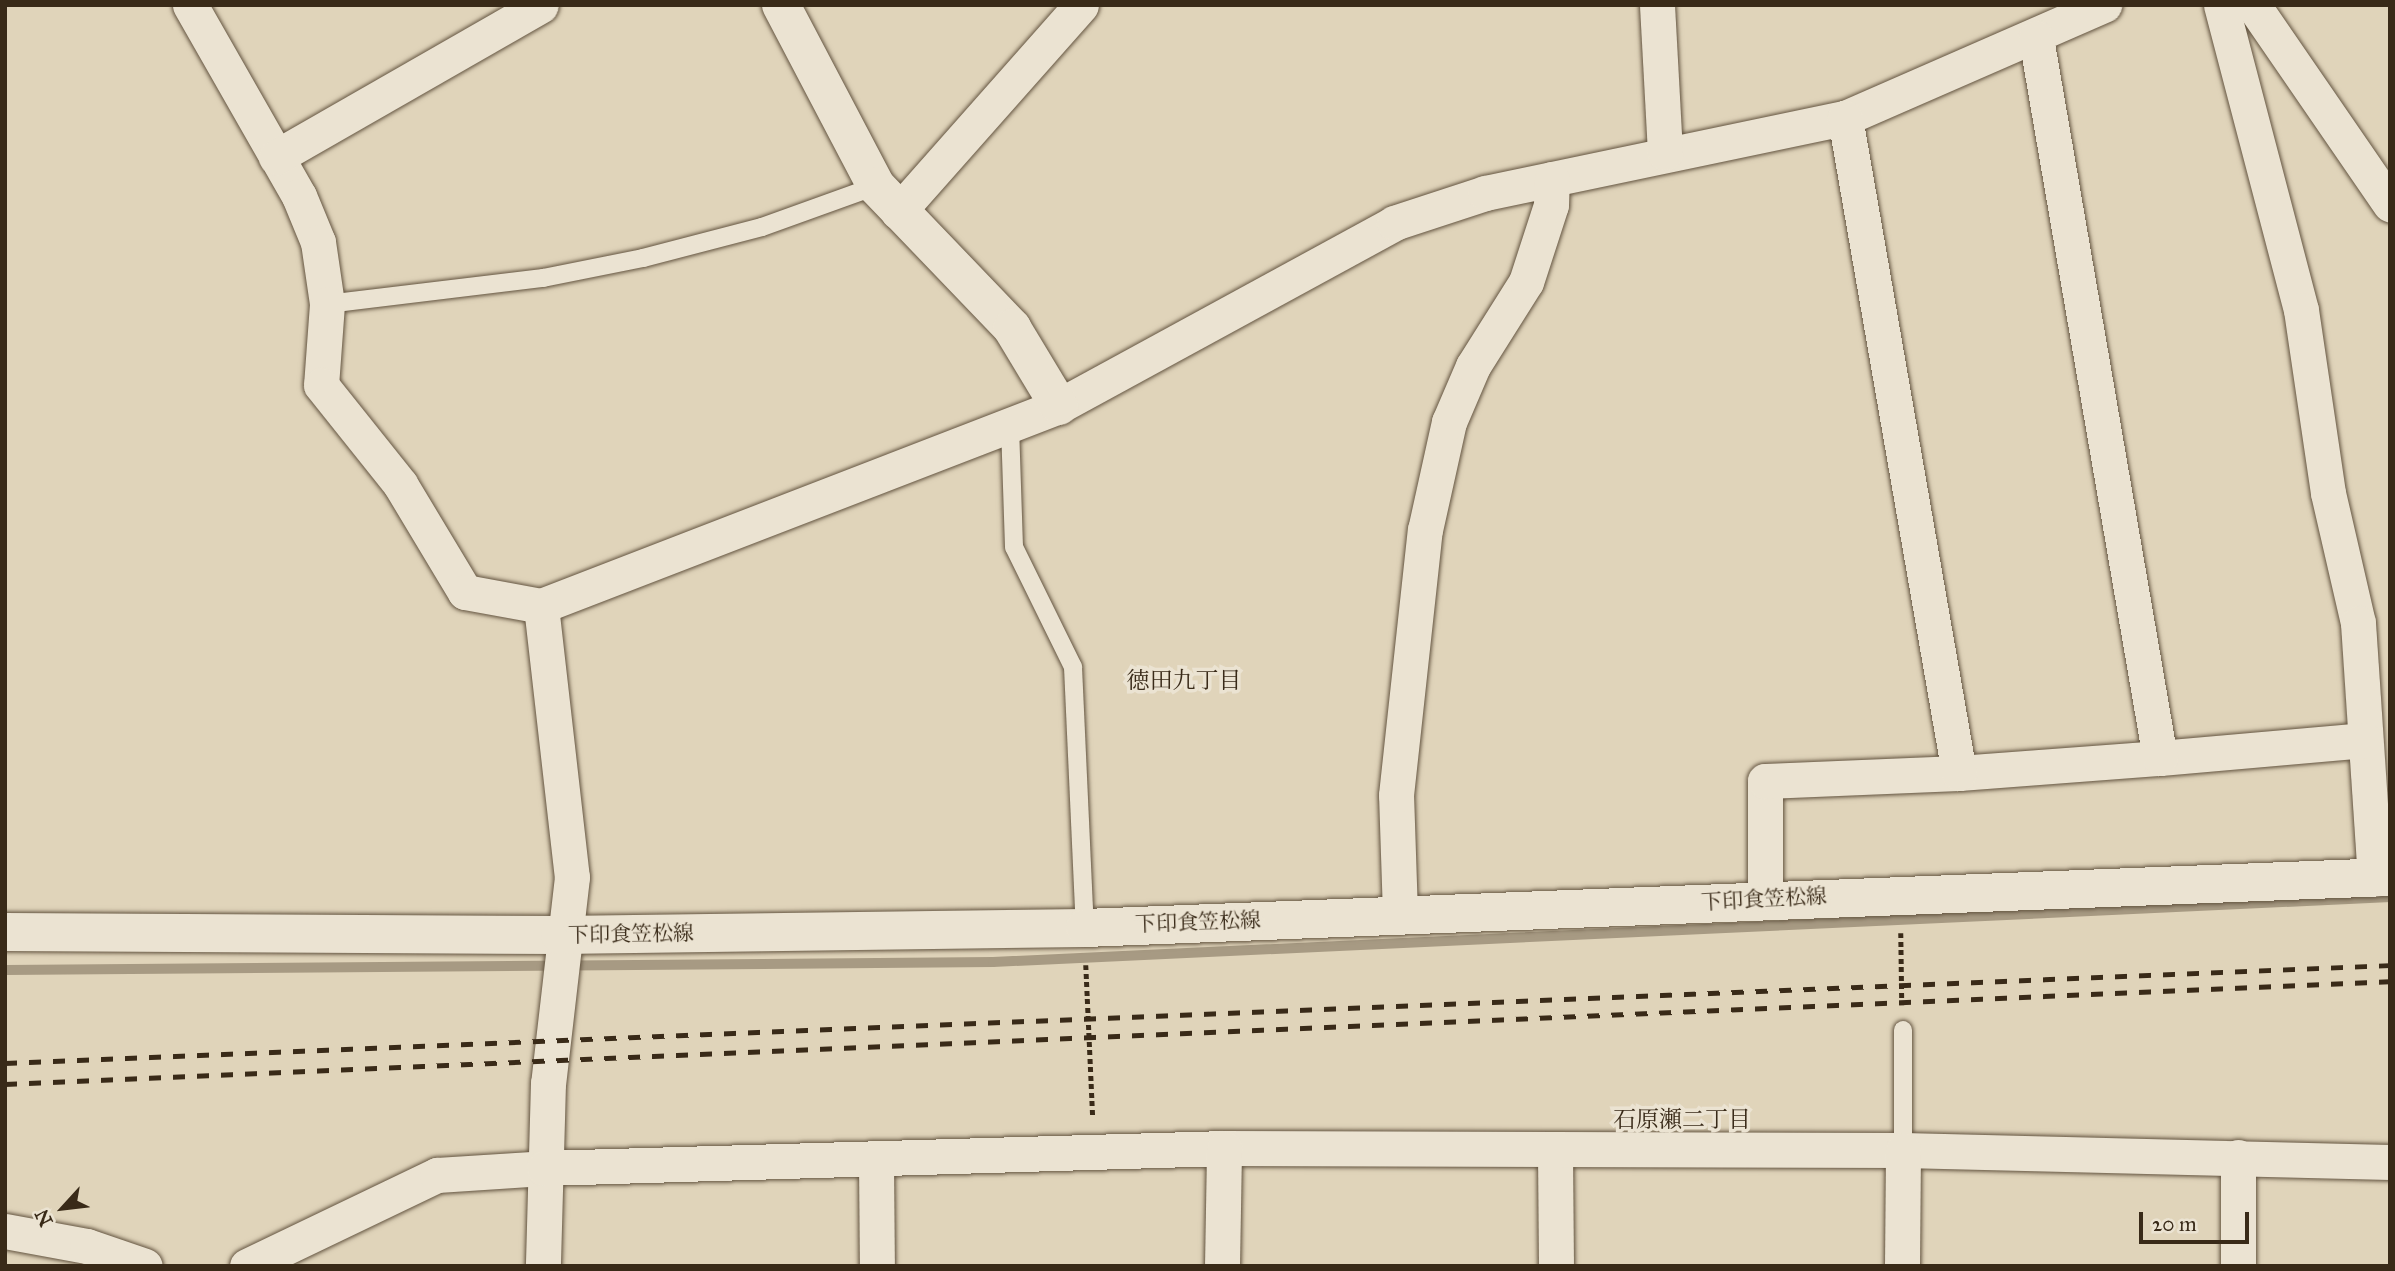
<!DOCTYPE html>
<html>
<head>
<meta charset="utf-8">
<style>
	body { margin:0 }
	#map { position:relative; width:2395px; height:1271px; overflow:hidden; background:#e0d4ba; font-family:"IM FELL Great Primer","Noto Serif JP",serif }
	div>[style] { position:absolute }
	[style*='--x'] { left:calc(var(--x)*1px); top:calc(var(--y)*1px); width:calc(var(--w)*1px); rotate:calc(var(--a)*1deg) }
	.stream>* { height:10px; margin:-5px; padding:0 5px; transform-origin:5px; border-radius:5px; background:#a79a83 }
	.path>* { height:4.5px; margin-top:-2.25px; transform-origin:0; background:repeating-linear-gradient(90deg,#392a18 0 5px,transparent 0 8.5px) }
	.roads { filter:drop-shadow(0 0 2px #635440) drop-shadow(0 0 2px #635440) }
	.service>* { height:18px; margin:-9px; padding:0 9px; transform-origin:9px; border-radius:9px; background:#ebe3d2 }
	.minor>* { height:35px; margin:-17.5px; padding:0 17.5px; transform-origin:17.5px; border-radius:17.5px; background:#ebe3d2 }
	.tertiary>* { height:38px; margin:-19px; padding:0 19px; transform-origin:19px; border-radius:19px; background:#ebe3d2 }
	.secondary>* { height:38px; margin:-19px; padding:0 19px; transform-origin:19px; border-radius:19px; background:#ebe3d2 }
	.rail>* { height:5px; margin-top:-2.5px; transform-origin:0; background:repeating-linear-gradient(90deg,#392a18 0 12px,transparent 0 24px) }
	span { translate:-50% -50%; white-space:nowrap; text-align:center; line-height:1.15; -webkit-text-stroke:7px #ebe3d2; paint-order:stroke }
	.street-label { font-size:21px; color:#392a18 }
	.neighbourhood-label { font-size:23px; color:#392a18 }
	.frame { position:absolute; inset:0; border:7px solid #392a18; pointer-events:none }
	.north { position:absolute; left:28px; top:1173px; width:70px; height:70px; -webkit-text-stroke:5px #ebe3d2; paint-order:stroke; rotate:243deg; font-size:19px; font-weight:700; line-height:28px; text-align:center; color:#392a18 }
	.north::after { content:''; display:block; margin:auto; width:24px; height:32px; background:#392a18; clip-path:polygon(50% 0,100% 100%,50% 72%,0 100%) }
	.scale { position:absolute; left:2139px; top:1212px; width:110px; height:32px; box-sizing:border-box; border:4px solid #392a18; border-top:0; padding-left:9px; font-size:21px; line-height:24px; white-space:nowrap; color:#392a18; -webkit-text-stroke:5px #ebe3d2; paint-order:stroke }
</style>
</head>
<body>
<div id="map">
	<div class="stream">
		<div style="--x:5;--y:970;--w:988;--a:-0.46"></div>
		<div style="--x:993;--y:962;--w:1399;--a:-2.66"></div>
	</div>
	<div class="path">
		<div style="--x:1901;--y:933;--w:72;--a:89.2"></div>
		<div style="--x:1086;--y:965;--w:152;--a:87.4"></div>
	</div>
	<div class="roads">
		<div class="service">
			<div style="--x:327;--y:304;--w:218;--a:-6.9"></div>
			<div style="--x:543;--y:278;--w:102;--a:-11.3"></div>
			<div style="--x:643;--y:258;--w:123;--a:-14.6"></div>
			<div style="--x:762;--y:227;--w:121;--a:-19.8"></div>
			<div style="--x:1010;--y:426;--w:121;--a:88.1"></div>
			<div style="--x:1014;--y:547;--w:134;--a:63.8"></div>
			<div style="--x:1073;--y:667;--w:261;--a:87.4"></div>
			<div style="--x:1903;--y:1030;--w:120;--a:90"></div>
		</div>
		<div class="minor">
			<div style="--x:190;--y:5;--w:220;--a:60.3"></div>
			<div style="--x:299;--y:196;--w:50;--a:67.6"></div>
			<div style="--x:318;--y:242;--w:63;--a:81.7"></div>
			<div style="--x:327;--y:304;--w:81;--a:94.2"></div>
			<div style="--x:321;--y:385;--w:127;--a:51.4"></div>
			<div style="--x:400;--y:484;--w:126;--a:59"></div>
			<div style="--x:465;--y:592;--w:77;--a:10.4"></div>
			<div style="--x:541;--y:606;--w:555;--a:-21.11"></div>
			<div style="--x:1059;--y:406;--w:382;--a:-28.6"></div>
			<div style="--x:1394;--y:223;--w:96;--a:-18.2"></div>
			<div style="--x:1485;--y:193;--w:368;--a:-11.8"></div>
			<div style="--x:1845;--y:118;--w:283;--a:-23.6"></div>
			<div style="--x:1657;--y:5;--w:148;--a:86.9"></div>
			<div style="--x:2221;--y:5;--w:315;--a:75.3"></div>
			<div style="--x:2301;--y:310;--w:185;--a:81.6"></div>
			<div style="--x:2328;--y:493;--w:133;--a:77"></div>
			<div style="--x:2358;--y:623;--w:256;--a:86.2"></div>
			<div style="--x:2253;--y:5;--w:242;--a:55.5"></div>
			<div style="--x:276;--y:157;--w:305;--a:-29.8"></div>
			<div style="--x:898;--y:212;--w:276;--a:-48.5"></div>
			<div style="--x:541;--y:606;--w:273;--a:83.5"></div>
			<div style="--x:572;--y:877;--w:207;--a:96.6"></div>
			<div style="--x:548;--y:1083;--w:183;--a:91.6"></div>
			<div style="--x:2160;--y:758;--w:206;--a:-5"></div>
			<div style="--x:1959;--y:773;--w:202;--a:-4.3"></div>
			<div style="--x:2160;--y:758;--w:731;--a:-99.77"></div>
			<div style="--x:1765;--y:900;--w:119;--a:-90"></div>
			<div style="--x:1765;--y:781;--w:194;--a:-2.4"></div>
			<div style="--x:1959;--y:773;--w:665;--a:-99.87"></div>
			<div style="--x:1400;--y:914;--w:119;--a:-91.9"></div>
			<div style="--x:1396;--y:795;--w:267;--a:-83.8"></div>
			<div style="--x:1425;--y:530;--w:111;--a:-77.5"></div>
			<div style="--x:1449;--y:422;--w:61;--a:-66.8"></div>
			<div style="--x:1473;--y:366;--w:99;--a:-57.8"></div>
			<div style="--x:1526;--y:282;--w:81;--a:-72"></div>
			<div style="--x:1551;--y:205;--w:26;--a:-88"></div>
			<div style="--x:1555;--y:1152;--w:114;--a:89.5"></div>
			<div style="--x:2238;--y:1157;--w:109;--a:90"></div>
			<div style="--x:876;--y:1161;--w:105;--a:89.5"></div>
			<div style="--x:5;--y:1231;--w:83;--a:10.4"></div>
			<div style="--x:87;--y:1246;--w:61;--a:19"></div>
			<div style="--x:247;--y:1266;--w:211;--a:-25.6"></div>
			<div style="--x:437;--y:1175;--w:107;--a:-3.7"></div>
			<div style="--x:544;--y:1168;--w:680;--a:-1.68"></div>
			<div style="--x:1224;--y:1148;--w:679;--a:0.17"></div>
			<div style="--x:1903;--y:1150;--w:487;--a:1.4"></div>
			<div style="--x:1222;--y:1266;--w:118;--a:-89"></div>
			<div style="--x:1902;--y:1266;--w:116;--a:-89.5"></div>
		</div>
		<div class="tertiary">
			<div style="--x:781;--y:5;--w:204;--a:62.3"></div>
			<div style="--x:876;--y:186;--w:197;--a:46.2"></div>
			<div style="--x:1012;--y:328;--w:91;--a:58.9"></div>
		</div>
		<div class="secondary">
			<div style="--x:5;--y:932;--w:555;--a:0.31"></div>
			<div style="--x:560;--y:935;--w:525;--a:-0.76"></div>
			<div style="--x:1085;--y:928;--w:1306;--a:-2.24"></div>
		</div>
	</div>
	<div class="rail">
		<div style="--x:5;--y:1063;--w:2387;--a:-2.35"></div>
		<div style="--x:5;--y:1084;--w:2387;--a:-2.47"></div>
	</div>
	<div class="street-label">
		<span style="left:1764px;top:899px;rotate:-3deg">下印食笠松線</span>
		<span style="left:1198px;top:922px;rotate:-2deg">下印食笠松線</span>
		<span style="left:631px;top:934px;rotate:-1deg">下印食笠松線</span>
	</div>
	<div class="neighbourhood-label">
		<span style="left:1184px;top:680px">徳田九丁目</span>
		<span style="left:1682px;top:1119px">石原瀬二丁目</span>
	</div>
	<div class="frame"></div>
	<div class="north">N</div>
	<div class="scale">20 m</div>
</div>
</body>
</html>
